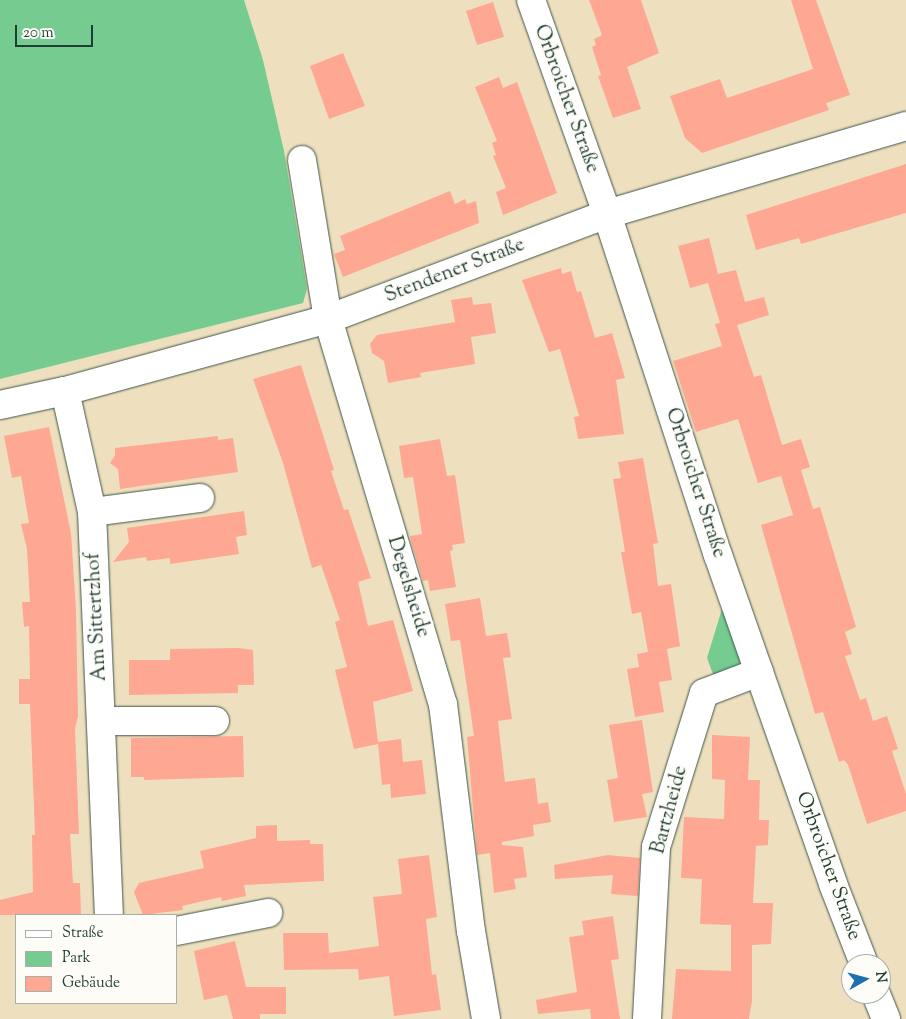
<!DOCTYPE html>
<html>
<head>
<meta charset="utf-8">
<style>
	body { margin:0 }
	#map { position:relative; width:906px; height:1019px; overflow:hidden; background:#eee0bf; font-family:"Sorts Mill Goudy",serif }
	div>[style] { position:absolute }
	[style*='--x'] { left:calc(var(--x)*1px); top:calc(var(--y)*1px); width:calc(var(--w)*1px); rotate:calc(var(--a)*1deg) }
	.green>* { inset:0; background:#75cb90 }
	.building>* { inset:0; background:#fea793 }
	.roads { filter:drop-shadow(0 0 1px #3e5549) drop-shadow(0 0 1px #3e5549) }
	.minor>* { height:28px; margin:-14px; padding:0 14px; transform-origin:14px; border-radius:14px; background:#fff }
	span { translate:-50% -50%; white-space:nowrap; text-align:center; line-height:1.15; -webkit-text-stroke:5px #fdfcf7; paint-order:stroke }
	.street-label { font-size:20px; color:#1f3d34 }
	.legend { position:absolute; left:15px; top:914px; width:162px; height:90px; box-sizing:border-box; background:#fdfcf7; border:1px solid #a4b0a9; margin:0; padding:6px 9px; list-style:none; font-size:15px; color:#1f3d34 }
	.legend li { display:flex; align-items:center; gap:10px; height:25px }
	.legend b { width:25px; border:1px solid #a4b0a9 }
	.north { position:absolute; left:841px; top:954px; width:50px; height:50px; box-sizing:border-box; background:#fdfcf7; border:1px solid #a4b0a9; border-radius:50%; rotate:83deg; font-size:14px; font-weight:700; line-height:20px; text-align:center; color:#1f3d34 }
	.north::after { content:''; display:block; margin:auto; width:18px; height:22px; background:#1f6fb2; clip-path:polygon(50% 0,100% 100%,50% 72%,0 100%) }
	.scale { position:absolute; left:15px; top:25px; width:78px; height:22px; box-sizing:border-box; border:2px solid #1f3d34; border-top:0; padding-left:6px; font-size:15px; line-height:18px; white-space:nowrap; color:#1f3d34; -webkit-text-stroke:4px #fdfcf7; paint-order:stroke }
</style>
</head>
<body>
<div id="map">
	<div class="green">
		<div style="clip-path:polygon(0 0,244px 0,263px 60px,284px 151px,307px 289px,303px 303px,0 379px)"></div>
		<div style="clip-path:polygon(725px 599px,743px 649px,739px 665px,714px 677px,707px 658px)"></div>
	</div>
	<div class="building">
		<div style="clip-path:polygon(589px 0,641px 0,659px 53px,627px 67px,641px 109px,613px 118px,598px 76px,601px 75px,592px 47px,596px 45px,594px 39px,602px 35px)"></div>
		<div style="clip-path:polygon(791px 0,816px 0,850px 95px,826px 103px,829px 110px,702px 153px,685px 138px,670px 96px,720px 79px,727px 98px,813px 69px)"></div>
		<div style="clip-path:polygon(493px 2px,504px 37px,477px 45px,466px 11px)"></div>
		<div style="clip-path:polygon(343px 53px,365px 106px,329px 119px,310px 66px)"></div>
		<div style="clip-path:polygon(499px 77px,503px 88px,517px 82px,557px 193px,503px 215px,496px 192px,506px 188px,493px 156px,496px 155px,492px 143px,497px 141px,475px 87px)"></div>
		<div style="clip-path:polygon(906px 164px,906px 213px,801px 244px,799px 238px,756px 250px,746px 215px)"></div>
		<div style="clip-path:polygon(450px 191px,455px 204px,465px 199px,467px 204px,476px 201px,479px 223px,343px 277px,334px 254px,345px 250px,340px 236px)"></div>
		<div style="clip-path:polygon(709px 238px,718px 274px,736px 270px,745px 302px,764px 297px,769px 315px,737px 325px,754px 377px,761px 375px,782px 445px,801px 439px,810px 467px,801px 470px,813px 509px,820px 507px,856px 627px,845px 632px,852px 654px,845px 656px,860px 700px,866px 698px,873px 721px,887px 716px,898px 749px,892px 751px,906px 794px,906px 811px,867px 824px,848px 765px,844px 760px,839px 762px,823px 712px,815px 714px,761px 525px,793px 515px,781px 476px,758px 483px,738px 419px,696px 432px,673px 361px,722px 346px,715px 324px,720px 323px,708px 283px,690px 288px,678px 246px)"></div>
		<div style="clip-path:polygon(561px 268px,562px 274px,571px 271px,577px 292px,581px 291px,595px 338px,612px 333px,625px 378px,616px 380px,624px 434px,578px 439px,574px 417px,579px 416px,560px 349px,549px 352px,522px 280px)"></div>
		<div style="clip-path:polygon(472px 297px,473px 305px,491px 303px,496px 333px,471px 337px,475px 364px,420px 373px,421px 377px,388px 383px,384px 361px,372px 353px,370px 344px,377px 335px,455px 322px,451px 300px)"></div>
		<div style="clip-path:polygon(301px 365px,334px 470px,331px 471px,344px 510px,348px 509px,371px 578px,358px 582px,368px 626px,393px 620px,413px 691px,373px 702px,378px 742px,401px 739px,403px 762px,422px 760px,426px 794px,391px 798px,390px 784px,382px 785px,378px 744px,354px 749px,335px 670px,347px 667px,335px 622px,340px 620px,321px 565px,312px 568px,283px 463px,253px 379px)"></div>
		<div style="clip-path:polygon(49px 427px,71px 533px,76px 610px,78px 716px,75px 729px,79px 834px,70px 834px,73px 883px,80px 883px,81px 915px,0 915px,0 900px,33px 892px,32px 835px,35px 835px,30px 704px,19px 704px,19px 679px,30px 679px,29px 626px,24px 627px,22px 602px,30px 602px,27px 549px,21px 524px,29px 523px,21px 476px,12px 478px,4px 436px)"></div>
		<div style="clip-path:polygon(218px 436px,218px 440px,233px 438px,238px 472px,120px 489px,118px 469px,110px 463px,115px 455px,115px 448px)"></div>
		<div style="clip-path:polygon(440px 439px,447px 476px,455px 475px,465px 543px,452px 545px,453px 550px,450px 551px,456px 587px,430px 591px,428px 580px,423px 581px,411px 541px,410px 536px,422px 534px,413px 477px,404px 478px,399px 446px)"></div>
		<div style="clip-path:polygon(643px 458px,658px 543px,653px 544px,658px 586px,671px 584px,680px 646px,667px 649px,672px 680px,659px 682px,664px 712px,635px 717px,627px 669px,639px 667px,637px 654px,652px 651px,648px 652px,641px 612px,632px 614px,621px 552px,625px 552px,613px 479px,621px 478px,618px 462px)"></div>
		<div style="clip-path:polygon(244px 511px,247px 535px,236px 537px,239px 554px,170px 564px,170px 558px,147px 561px,146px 557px,113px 562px,129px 542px,127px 528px)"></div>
		<div style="clip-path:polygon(480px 598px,486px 636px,507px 633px,511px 657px,503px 658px,512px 719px,498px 721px,505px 782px,535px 778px,538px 804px,548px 802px,551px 822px,533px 825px,534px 836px,502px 842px,502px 845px,523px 847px,527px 877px,514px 879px,516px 889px,494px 893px,490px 853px,477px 855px,467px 737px,474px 736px,460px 640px,451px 641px,445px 604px)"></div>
		<div style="clip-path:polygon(238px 648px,253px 650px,254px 685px,238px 685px,238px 693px,129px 695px,129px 660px,170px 660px,170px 649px)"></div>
		<div style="clip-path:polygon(642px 720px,653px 792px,642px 794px,647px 817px,614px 822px,607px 780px,618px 778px,609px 725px)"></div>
		<div style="clip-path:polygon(712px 735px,750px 737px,748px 780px,760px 780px,759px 820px,769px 820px,768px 845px,756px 846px,753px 903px,773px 903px,771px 944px,752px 945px,752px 1001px,749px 1019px,672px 1019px,676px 969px,731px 971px,731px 925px,700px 924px,702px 879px,681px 878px,684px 817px,724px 819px,725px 780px,712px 779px)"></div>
		<div style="clip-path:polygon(243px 736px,244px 777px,144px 780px,144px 777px,131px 777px,131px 738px)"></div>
		<div style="clip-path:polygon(277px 825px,277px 841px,310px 840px,310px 844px,323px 844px,324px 881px,244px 885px,246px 896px,222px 901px,221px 897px,182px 906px,183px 910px,143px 915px,134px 892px,139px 883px,204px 868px,200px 851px,256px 838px,256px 826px)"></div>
		<div style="clip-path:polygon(429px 855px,437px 917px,426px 919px,432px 975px,436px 974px,441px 1010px,394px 1016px,389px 976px,359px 980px,358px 969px,284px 970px,283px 933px,328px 933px,329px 953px,379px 946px,373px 897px,402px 894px,398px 859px)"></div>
		<div style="clip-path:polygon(608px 855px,640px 858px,638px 896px,611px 894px,613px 875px,555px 879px,554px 865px)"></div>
		<div style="clip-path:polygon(613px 916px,619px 959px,611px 960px,620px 1019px,591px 1019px,590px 1009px,538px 1014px,536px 1000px,577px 992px,569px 937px,584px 935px,582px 921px)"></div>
		<div style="clip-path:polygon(235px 941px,246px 987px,286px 987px,286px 1014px,260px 1014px,260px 1019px,233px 1019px,227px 995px,204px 1000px,194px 951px)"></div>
	</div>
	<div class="roads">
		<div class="minor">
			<div style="--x:531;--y:0;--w:227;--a:70.4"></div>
			<div style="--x:607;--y:214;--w:359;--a:72"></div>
			<div style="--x:718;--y:555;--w:349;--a:70.7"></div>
			<div style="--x:833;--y:884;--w:86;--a:68.8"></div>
			<div style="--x:302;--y:160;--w:161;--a:80.7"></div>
			<div style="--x:328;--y:319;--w:402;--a:73.4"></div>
			<div style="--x:443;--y:704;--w:229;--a:83"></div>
			<div style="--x:471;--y:931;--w:89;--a:80.3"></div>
			<div style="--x:65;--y:391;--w:124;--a:77.4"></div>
			<div style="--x:92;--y:512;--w:403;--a:87.6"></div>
			<div style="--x:0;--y:405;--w:66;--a:-12.2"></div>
			<div style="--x:65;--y:391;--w:273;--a:-15.3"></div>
			<div style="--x:328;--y:319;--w:298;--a:-20.6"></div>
			<div style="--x:607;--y:214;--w:312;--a:-16.4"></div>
			<div style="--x:92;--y:512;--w:109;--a:-7.4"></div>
			<div style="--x:102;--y:721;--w:113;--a:0"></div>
			<div style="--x:176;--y:931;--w:94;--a:-11.1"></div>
			<div style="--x:876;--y:994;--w:27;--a:68"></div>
			<div style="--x:647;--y:1019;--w:172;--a:-87"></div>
			<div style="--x:656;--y:847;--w:161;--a:-72.7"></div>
			<div style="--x:704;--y:693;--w:59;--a:-20.9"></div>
		</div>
	</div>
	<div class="street-label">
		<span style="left:566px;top:99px;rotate:70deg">Orbroicher Straße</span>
		<span style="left:455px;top:271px;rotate:-21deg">Stendener Straße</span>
		<span style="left:695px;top:483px;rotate:72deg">Orbroicher Straße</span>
		<span style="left:408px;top:587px;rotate:73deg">Degelsheide</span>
		<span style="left:97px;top:617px;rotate:-93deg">Am Sittertzhof</span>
		<span style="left:670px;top:810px;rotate:-75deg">Bartzheide</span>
		<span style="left:828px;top:866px;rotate:70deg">Orbroicher Straße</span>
	</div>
	<ul class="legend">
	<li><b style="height:6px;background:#fff"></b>Straße</li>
	<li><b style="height:14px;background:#75cb90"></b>Park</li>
	<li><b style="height:14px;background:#fea793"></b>Gebäude</li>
	</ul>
	<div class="north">N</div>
	<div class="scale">20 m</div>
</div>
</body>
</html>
